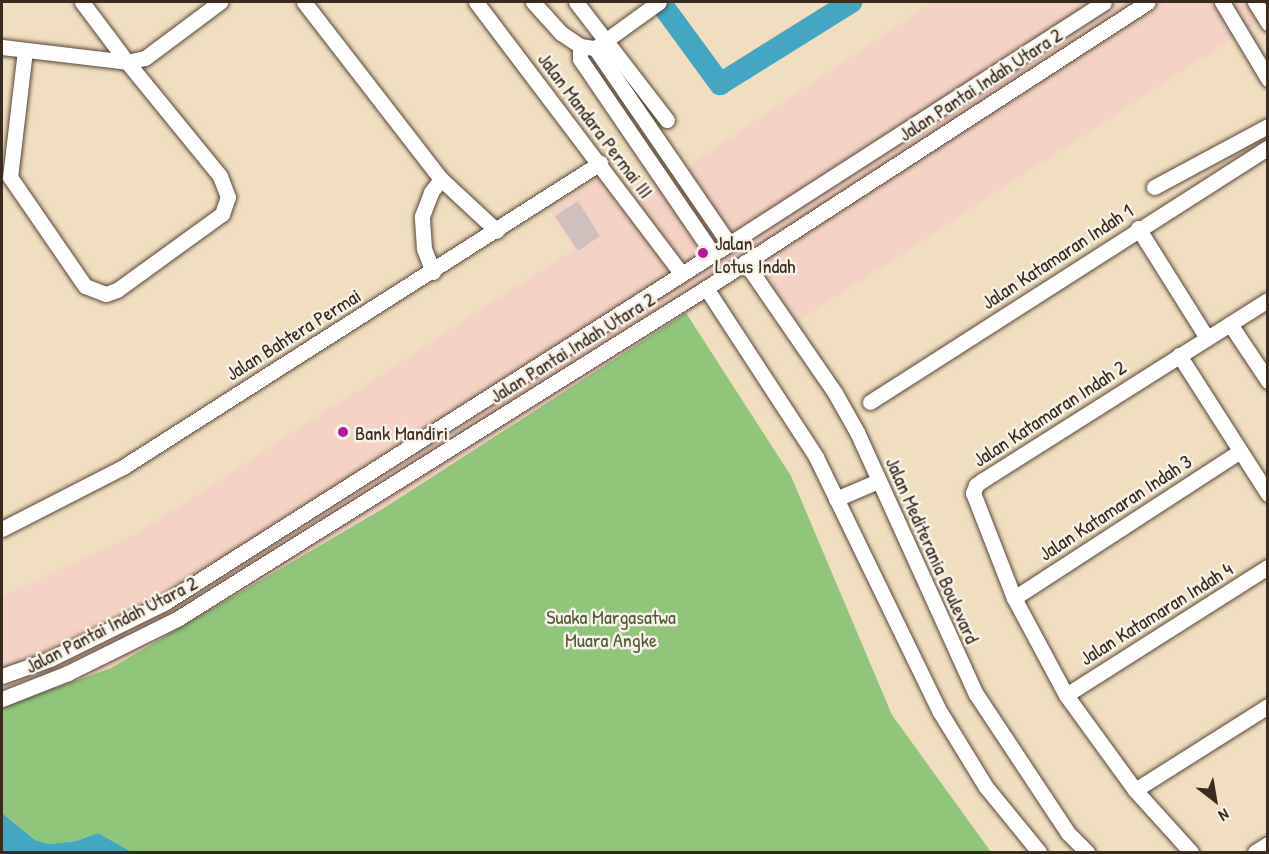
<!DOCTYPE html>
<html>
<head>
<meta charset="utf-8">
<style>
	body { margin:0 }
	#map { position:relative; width:1269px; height:854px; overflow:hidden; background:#f1debe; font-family:"Patrick Hand",sans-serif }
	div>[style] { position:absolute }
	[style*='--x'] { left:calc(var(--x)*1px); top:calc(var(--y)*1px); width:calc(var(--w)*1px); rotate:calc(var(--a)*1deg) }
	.built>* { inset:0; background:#f5d2c3 }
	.industrial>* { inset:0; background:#d1bfbd }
	.green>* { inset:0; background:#90c679 }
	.water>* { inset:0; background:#43a7c3 }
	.river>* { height:22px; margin:-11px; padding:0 11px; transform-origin:11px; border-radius:11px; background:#43a7c3 }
	.roads { filter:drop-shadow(0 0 2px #564536) drop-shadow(0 0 2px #564536) }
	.minor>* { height:15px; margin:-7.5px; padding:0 7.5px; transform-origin:7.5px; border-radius:7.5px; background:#fff }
	.dots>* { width:16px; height:16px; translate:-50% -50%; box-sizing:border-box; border:3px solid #f7f3e8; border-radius:50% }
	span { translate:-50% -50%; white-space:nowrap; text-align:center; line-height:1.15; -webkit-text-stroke:5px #f7f3e8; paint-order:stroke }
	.street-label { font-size:20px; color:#3b2a1e }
	.poi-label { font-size:20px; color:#3b2a1e }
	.left { translate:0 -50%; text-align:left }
	.park-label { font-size:20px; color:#545939 }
	.frame { position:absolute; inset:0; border:3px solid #3b2a1e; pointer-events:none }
	.north { position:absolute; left:1185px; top:770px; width:60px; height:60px; -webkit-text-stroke:4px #f7f3e8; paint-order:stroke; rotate:149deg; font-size:16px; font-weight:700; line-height:24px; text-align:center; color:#3b2a1e }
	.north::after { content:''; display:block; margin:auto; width:21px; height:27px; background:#3b2a1e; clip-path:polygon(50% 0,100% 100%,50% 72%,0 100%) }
</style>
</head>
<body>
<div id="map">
	<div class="built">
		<div style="clip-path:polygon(932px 2px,1267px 2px,1267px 16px,797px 322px,760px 265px,384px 508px,111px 668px,2px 707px,2px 596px,138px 533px,574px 249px,550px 211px,598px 178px,621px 212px)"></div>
	</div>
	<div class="industrial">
		<div style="clip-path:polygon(578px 201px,600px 236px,578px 251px,555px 216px)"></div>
	</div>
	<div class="green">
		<div style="clip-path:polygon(686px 313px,791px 476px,892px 715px,991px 852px,132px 852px,98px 833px,76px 841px,49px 844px,35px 840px,2px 813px,2px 707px,111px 668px,384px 508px)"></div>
	</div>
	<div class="water">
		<div style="clip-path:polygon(2px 813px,35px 840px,49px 844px,76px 841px,98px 833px,132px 852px,2px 852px)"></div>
	</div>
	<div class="river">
		<div style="--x:660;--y:2;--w:102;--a:53.8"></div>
		<div style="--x:720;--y:84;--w:155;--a:-32"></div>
	</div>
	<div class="roads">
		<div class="minor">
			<div style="--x:304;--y:2;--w:224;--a:52.3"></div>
			<div style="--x:441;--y:179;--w:76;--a:42.9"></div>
			<div style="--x:476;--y:2;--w:341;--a:52.9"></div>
			<div style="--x:533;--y:2;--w:42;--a:47.9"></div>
			<div style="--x:561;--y:33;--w:23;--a:34"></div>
			<div style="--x:580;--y:46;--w:15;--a:8"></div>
			<div style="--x:595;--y:48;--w:237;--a:55.6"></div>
			<div style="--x:576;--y:2;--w:149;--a:52.4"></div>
			<div style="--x:1222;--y:2;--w:90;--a:59.1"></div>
			<div style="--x:1255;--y:2;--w:25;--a:58"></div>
			<div style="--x:580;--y:46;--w:13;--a:90"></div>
			<div style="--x:580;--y:59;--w:236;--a:55.7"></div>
			<div style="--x:598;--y:46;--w:75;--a:-35.8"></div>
			<div style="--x:2;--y:47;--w:126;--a:6.8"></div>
			<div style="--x:127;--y:62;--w:18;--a:-13"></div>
			<div style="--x:145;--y:58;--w:94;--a:-36.7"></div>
			<div style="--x:25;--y:50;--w:128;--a:96.7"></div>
			<div style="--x:10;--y:177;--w:132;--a:55.5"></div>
			<div style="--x:85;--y:286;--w:22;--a:21"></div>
			<div style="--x:106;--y:294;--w:12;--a:-20"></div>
			<div style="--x:117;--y:290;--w:130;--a:-35.9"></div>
			<div style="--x:222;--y:214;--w:18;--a:-71"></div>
			<div style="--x:228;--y:197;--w:22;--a:-111"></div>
			<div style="--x:220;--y:176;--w:147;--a:-129.2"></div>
			<div style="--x:127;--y:62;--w:75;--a:-126.9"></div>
			<div style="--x:1154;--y:187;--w:129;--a:-28.2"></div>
			<div style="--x:1138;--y:228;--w:130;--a:57.9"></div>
			<div style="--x:745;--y:262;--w:159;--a:55.5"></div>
			<div style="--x:835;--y:393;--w:45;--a:60.6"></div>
			<div style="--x:857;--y:432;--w:288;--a:65.6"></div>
			<div style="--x:976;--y:694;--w:167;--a:56.5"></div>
			<div style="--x:1068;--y:833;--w:27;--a:45"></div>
			<div style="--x:433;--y:272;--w:26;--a:-111"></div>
			<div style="--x:424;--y:248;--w:32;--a:-94"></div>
			<div style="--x:422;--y:216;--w:26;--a:-69"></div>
			<div style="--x:431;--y:192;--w:16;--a:-52"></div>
			<div style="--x:706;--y:288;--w:202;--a:56.9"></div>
			<div style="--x:816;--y:457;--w:284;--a:64.1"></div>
			<div style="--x:940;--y:712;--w:88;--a:58.5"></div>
			<div style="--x:986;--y:787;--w:84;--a:50.8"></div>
			<div style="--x:1230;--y:324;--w:69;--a:56.3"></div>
			<div style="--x:1179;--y:355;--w:165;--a:57.4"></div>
			<div style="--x:870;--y:402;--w:473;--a:-32.6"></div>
			<div style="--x:836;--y:499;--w:46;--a:-23.2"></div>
			<div style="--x:2;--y:529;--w:136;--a:-27.1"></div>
			<div style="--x:123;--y:467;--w:566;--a:-32.51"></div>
			<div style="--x:1014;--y:598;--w:268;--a:-33"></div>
			<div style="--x:2;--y:676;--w:51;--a:-19.5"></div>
			<div style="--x:50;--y:659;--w:127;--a:-26.2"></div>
			<div style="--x:164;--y:603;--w:669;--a:-32.43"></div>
			<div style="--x:729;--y:244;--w:446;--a:-32.8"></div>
			<div style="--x:1066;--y:695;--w:239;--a:-32.4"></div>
			<div style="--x:2;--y:699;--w:71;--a:-21.5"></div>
			<div style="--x:68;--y:673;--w:122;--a:-26.4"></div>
			<div style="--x:177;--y:619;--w:624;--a:-32.03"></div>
			<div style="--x:706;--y:288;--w:526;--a:-32.91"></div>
			<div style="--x:1135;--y:790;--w:157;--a:-32.3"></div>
			<div style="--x:1191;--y:852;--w:84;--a:-132.1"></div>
			<div style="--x:1135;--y:790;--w:117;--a:-126"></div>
			<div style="--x:1066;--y:695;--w:110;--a:-118.2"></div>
			<div style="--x:1014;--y:598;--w:113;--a:-111.3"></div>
			<div style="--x:973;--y:493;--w:9;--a:-69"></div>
			<div style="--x:976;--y:485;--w:9;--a:-36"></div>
			<div style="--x:983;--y:480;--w:337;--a:-32.3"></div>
			<div style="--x:1255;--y:852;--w:15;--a:-32"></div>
		</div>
	</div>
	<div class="dots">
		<div style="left:703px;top:253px;background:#b5179e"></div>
		<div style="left:343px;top:432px;background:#b5179e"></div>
	</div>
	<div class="street-label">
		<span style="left:980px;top:84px;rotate:-33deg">Jalan Pantai Indah Utara 2</span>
		<span style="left:596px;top:125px;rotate:53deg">Jalan Mandara Permai III</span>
		<span style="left:1057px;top:256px;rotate:-33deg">Jalan Katamaran Indah 1</span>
		<span style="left:293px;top:334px;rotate:-32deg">Jalan Bahtera Permai</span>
		<span style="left:572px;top:347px;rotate:-32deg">Jalan Pantai Indah Utara 2</span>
		<span style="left:1049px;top:413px;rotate:-33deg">Jalan Katamaran Indah 2</span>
		<span style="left:1115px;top:507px;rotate:-33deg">Jalan Katamaran Indah 3</span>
		<span style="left:933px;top:550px;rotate:66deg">Jalan Mediterania Boulevard</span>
		<span style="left:1156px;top:613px;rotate:-32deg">Jalan Katamaran Indah 4</span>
		<span style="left:111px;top:624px;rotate:-27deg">Jalan Pantai Indah Utara 2</span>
	</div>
	<div class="poi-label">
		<span class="left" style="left:715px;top:254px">Jalan<br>Lotus Indah</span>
		<span class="left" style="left:355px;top:432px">Bank Mandiri</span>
	</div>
	<div class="park-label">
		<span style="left:611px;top:628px">Suaka Margasatwa<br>Muara Angke</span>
	</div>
	<div class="frame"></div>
	<div class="north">N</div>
</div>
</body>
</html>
